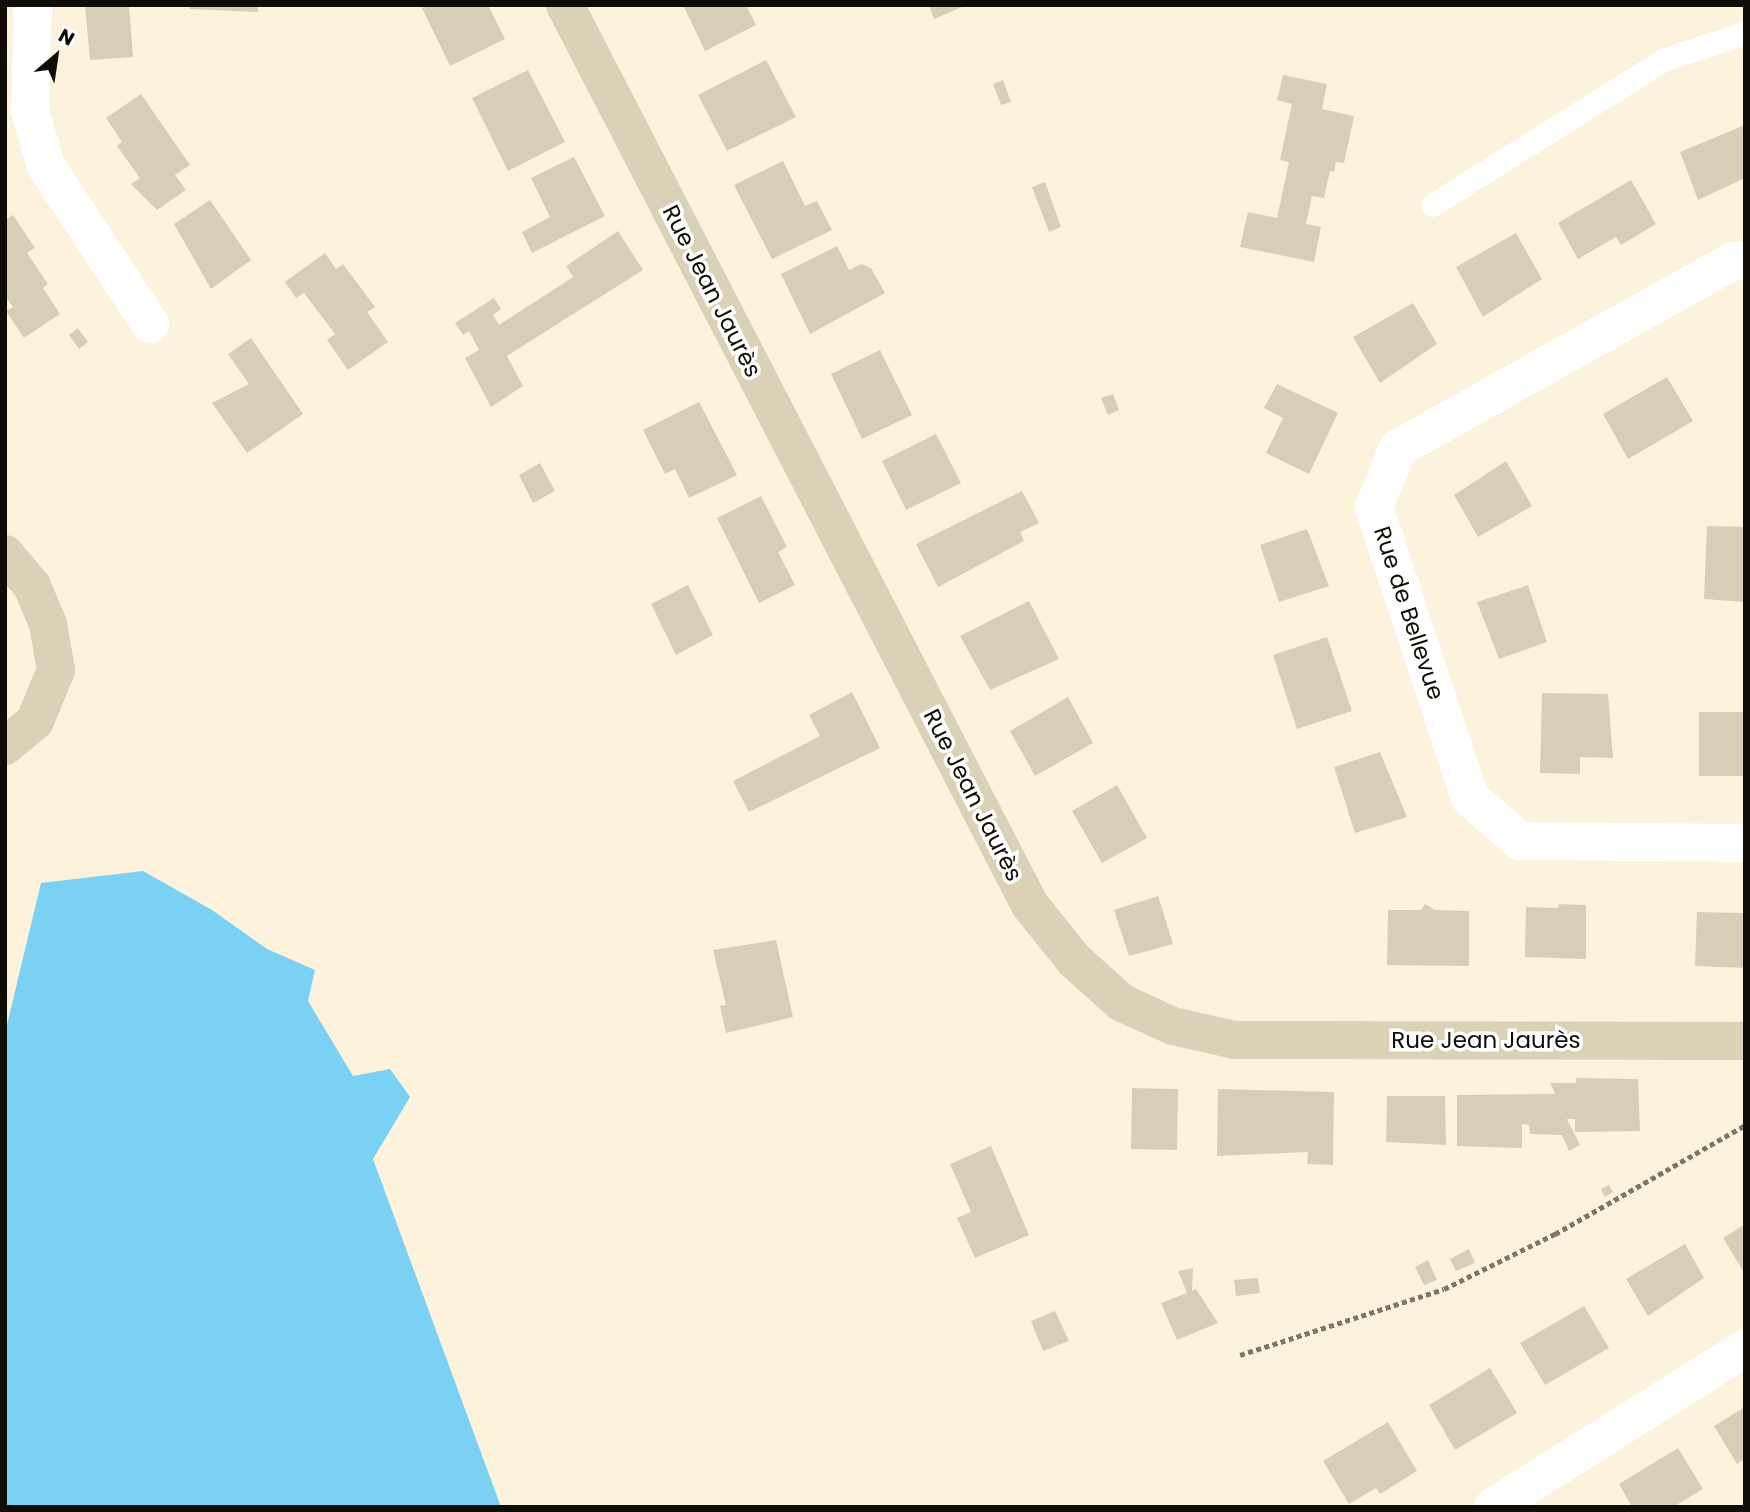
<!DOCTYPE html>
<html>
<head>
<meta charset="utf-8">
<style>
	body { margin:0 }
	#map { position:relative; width:1750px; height:1512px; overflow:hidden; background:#fdf3dc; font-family:Poppins,sans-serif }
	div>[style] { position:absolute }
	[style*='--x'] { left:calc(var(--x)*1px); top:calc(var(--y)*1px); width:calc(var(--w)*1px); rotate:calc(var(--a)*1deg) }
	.water>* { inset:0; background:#7ad1f4 }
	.building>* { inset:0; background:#d8ceb8 }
	.path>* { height:4.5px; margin-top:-2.25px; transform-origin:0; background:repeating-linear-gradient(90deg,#7c7667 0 5px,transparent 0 8.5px) }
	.lane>* { height:23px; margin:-11.5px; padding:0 11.5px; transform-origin:11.5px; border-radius:11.5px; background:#fff }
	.street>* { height:38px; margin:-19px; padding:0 19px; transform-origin:19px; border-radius:19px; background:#fff }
	.secondary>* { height:38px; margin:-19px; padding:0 19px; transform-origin:19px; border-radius:19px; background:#dbd1b7 }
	span { translate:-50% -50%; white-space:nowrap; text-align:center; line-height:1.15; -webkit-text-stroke:7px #fff; paint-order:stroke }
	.street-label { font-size:23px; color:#100d06 }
	.frame { position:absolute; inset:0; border:7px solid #100d06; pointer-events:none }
	.north { position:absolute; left:21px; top:21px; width:70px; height:70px; -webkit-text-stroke:5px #fff; paint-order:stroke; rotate:29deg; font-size:19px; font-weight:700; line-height:28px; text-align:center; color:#100d06 }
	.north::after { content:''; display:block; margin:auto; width:24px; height:32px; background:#100d06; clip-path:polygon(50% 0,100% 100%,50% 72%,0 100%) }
</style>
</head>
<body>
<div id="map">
	<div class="water">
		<div style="clip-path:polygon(143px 871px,212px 910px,267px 949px,315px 970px,308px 1001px,353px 1076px,390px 1069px,410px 1097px,373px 1159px,501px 1507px,5px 1507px,5px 1033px,41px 883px)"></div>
	</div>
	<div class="building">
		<div style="clip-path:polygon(85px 5px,129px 5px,133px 57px,90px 60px)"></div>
		<div style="clip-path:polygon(190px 5px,258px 5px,258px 12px,189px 9px)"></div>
		<div style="clip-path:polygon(428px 5px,488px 5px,505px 39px,450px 66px,422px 8px)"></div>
		<div style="clip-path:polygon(683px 5px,746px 5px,756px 25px,705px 51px)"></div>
		<div style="clip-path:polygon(929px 5px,961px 5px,962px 7px,934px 19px)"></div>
		<div style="clip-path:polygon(766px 60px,796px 117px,727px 151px,698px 95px)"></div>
		<div style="clip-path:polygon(528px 70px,565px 142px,508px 171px,472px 98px)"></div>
		<div style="clip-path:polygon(1283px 75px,1327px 84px,1322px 109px,1354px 116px,1344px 163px,1336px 162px,1334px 172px,1330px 171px,1324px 198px,1312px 196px,1306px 224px,1321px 227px,1314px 262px,1240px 247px,1248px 212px,1277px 218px,1289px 162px,1280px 160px,1292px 104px,1277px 100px)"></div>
		<div style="clip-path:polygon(1003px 80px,1011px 102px,1001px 105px,993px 84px)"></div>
		<div style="clip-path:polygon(141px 94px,190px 165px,175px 175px,186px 190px,157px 210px,131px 184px,140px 178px,117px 146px,122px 142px,106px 118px)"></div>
		<div style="clip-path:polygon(1745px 125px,1745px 178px,1698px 200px,1680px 152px)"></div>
		<div style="clip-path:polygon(574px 157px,605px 216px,532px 253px,522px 232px,550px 217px,531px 178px)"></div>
		<div style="clip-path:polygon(783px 161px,805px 206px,817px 201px,832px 230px,772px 259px,734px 185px)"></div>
		<div style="clip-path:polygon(1631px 180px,1656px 224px,1621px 245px,1616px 237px,1578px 259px,1558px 223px)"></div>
		<div style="clip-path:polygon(1045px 182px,1061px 227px,1049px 232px,1032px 187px)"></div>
		<div style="clip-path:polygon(210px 200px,251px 260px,211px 289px,174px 224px)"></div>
		<div style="clip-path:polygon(13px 215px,35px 248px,27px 253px,48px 284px,43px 288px,60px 314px,24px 338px,6px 311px,13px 307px,5px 296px,5px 220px)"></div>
		<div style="clip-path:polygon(618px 231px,643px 270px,507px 356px,523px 386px,491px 407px,465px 358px,479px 350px,469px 331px,463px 335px,455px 323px,494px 298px,501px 309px,493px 315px,499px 325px,573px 277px,566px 266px)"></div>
		<div style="clip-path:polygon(1516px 233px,1542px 279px,1483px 317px,1456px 267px)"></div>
		<div style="clip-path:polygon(837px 246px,849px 270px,861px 264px,871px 268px,885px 293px,810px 334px,781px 274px)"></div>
		<div style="clip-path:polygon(325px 253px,336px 269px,343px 264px,375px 307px,367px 312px,388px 342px,348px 370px,327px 340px,335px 334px,304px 293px,296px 298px,285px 282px)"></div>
		<div style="clip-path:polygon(1413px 303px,1437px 344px,1380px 383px,1353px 337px)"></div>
		<div style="clip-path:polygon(78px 328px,88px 342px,79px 349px,69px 335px)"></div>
		<div style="clip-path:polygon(251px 338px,303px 414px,247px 453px,212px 403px,249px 384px,228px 354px)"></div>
		<div style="clip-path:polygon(880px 350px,912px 415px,862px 439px,831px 374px)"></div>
		<div style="clip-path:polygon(1667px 377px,1693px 421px,1628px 459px,1603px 414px)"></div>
		<div style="clip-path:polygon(1277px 384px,1338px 413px,1309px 474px,1266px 453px,1283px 418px,1264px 408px)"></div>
		<div style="clip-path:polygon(1113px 394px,1119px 410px,1108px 415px,1101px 398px)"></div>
		<div style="clip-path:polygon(699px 402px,737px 475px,689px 498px,675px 469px,665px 474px,643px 430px)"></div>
		<div style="clip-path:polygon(936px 434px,961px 483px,906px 510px,882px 461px)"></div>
		<div style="clip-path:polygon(1506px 461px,1532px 506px,1478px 537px,1454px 495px)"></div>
		<div style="clip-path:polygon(540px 463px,555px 491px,533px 503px,519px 475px)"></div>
		<div style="clip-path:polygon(1022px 491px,1039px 523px,1020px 532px,1024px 541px,938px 587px,916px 544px)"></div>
		<div style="clip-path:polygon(761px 496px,787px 547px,778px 552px,795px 585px,759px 603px,717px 518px)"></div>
		<div style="clip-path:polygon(1707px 526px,1745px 527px,1745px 602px,1704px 599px)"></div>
		<div style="clip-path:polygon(1307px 529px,1329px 586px,1279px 602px,1260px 545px)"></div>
		<div style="clip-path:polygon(688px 585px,713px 635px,676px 655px,651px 604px)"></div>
		<div style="clip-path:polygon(1528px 585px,1547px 642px,1499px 659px,1477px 602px)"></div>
		<div style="clip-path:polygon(1029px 601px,1059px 659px,990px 690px,960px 636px)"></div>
		<div style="clip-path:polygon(1327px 637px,1352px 711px,1297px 729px,1273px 655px)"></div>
		<div style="clip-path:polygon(852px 692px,880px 748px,749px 812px,733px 781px,820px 736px,809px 715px)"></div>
		<div style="clip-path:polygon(1542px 693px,1608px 694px,1613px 758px,1580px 757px,1580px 774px,1540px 773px)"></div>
		<div style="clip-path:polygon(1068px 697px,1093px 743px,1035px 776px,1010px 731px)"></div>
		<div style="clip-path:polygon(1699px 712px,1745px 712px,1745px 776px,1699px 776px)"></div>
		<div style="clip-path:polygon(1380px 752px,1407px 817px,1355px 833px,1334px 767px)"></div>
		<div style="clip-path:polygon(1117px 785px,1147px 838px,1102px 863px,1072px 811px)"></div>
		<div style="clip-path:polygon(1158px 896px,1173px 944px,1129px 956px,1114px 910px)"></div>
		<div style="clip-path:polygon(1425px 904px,1435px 910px,1469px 911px,1469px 966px,1387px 965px,1388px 910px,1421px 910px)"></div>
		<div style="clip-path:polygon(1559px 904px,1586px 905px,1586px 959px,1525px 957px,1526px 907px,1558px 908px)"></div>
		<div style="clip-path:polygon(1697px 912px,1745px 913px,1745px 968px,1695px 966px)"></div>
		<div style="clip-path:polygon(776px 940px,793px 1017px,726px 1033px,720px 1006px,726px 1005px,713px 950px)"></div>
		<div style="clip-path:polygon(1576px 1078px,1638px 1079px,1640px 1131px,1575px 1132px,1575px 1119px,1567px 1119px,1580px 1145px,1569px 1151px,1562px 1135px,1530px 1134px,1529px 1125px,1522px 1124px,1522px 1148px,1457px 1146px,1457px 1095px,1555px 1094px,1550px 1083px,1576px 1083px)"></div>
		<div style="clip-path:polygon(1132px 1088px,1178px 1089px,1177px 1150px,1131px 1149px)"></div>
		<div style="clip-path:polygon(1218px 1089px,1334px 1092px,1333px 1165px,1307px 1164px,1308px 1152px,1217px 1156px)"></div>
		<div style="clip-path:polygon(1387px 1096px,1445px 1096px,1446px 1145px,1386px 1142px)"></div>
		<div style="clip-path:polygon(991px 1146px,1029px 1235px,975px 1258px,957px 1218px,971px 1212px,950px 1164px)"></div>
		<div style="clip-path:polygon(1609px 1185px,1613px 1192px,1605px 1197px,1601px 1189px)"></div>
		<div style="clip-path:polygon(1745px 1224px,1745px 1274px,1723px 1238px)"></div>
		<div style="clip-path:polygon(1685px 1244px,1704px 1278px,1648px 1316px,1626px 1279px)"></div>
		<div style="clip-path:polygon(1469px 1249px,1475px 1263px,1456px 1271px,1450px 1259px)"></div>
		<div style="clip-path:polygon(1428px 1260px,1437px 1280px,1424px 1285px,1415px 1267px)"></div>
		<div style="clip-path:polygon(1193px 1268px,1192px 1291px,1196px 1289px,1218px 1323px,1177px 1340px,1161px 1303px,1187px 1293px,1178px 1271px)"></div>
		<div style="clip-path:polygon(1258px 1278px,1260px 1293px,1236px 1296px,1234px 1280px)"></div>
		<div style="clip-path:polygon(1584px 1306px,1609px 1348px,1545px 1385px,1520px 1343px)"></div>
		<div style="clip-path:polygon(1055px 1311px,1069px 1341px,1043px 1351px,1031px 1321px)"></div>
		<div style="clip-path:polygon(1490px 1368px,1517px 1413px,1455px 1450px,1429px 1405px)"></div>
		<div style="clip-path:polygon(1745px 1407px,1745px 1459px,1737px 1464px,1714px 1426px)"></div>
		<div style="clip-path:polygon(1388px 1422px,1417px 1471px,1380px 1494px,1376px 1488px,1349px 1504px,1323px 1461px)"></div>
		<div style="clip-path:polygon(1678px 1448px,1703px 1489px,1673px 1507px,1632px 1507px,1619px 1484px)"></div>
	</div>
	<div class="path">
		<div style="--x:1240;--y:1355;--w:214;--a:-17.9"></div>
		<div style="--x:1444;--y:1289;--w:124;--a:-26.4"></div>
		<div style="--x:1555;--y:1234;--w:219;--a:-29.8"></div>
	</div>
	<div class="lane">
		<div style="--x:1432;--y:205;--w:273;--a:-32.1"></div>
		<div style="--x:1663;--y:60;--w:86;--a:-18.2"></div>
	</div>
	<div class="street">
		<div style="--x:33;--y:5;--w:106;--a:91.6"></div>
		<div style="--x:30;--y:111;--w:57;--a:73.8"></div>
		<div style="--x:46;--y:166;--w:189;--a:56.6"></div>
		<div style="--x:1745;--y:261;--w:12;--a:180"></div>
		<div style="--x:1733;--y:261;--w:384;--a:150.8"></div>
		<div style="--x:1398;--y:448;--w:64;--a:112.1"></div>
		<div style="--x:1374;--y:507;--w:306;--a:71.7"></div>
		<div style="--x:1470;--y:798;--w:66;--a:40.7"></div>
		<div style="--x:1520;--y:841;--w:225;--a:0.5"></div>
		<div style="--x:1493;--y:1507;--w:298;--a:-32.2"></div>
	</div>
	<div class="secondary">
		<div style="--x:565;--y:5;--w:1013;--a:62.68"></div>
		<div style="--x:1030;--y:905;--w:70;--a:51.3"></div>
		<div style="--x:1074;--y:960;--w:64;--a:41.9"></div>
		<div style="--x:1122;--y:1003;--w:56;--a:24.3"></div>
		<div style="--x:1173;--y:1026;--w:63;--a:12.9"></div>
		<div style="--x:1234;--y:1040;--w:511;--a:0.11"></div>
		<div style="--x:5;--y:554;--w:42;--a:49.8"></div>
		<div style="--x:32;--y:586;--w:41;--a:67.2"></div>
		<div style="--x:48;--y:624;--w:47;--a:80.1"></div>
		<div style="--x:56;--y:670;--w:55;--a:112.4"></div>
		<div style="--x:35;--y:721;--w:39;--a:140"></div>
	</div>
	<div class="street-label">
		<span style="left:712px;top:291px;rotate:63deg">Rue Jean Jaurès</span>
		<span style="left:1409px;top:613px;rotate:72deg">Rue de Bellevue</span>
		<span style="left:973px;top:795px;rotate:63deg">Rue Jean Jaurès</span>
		<span style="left:1486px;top:1040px">Rue Jean Jaurès</span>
	</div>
	<div class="frame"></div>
	<div class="north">N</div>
</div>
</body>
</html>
